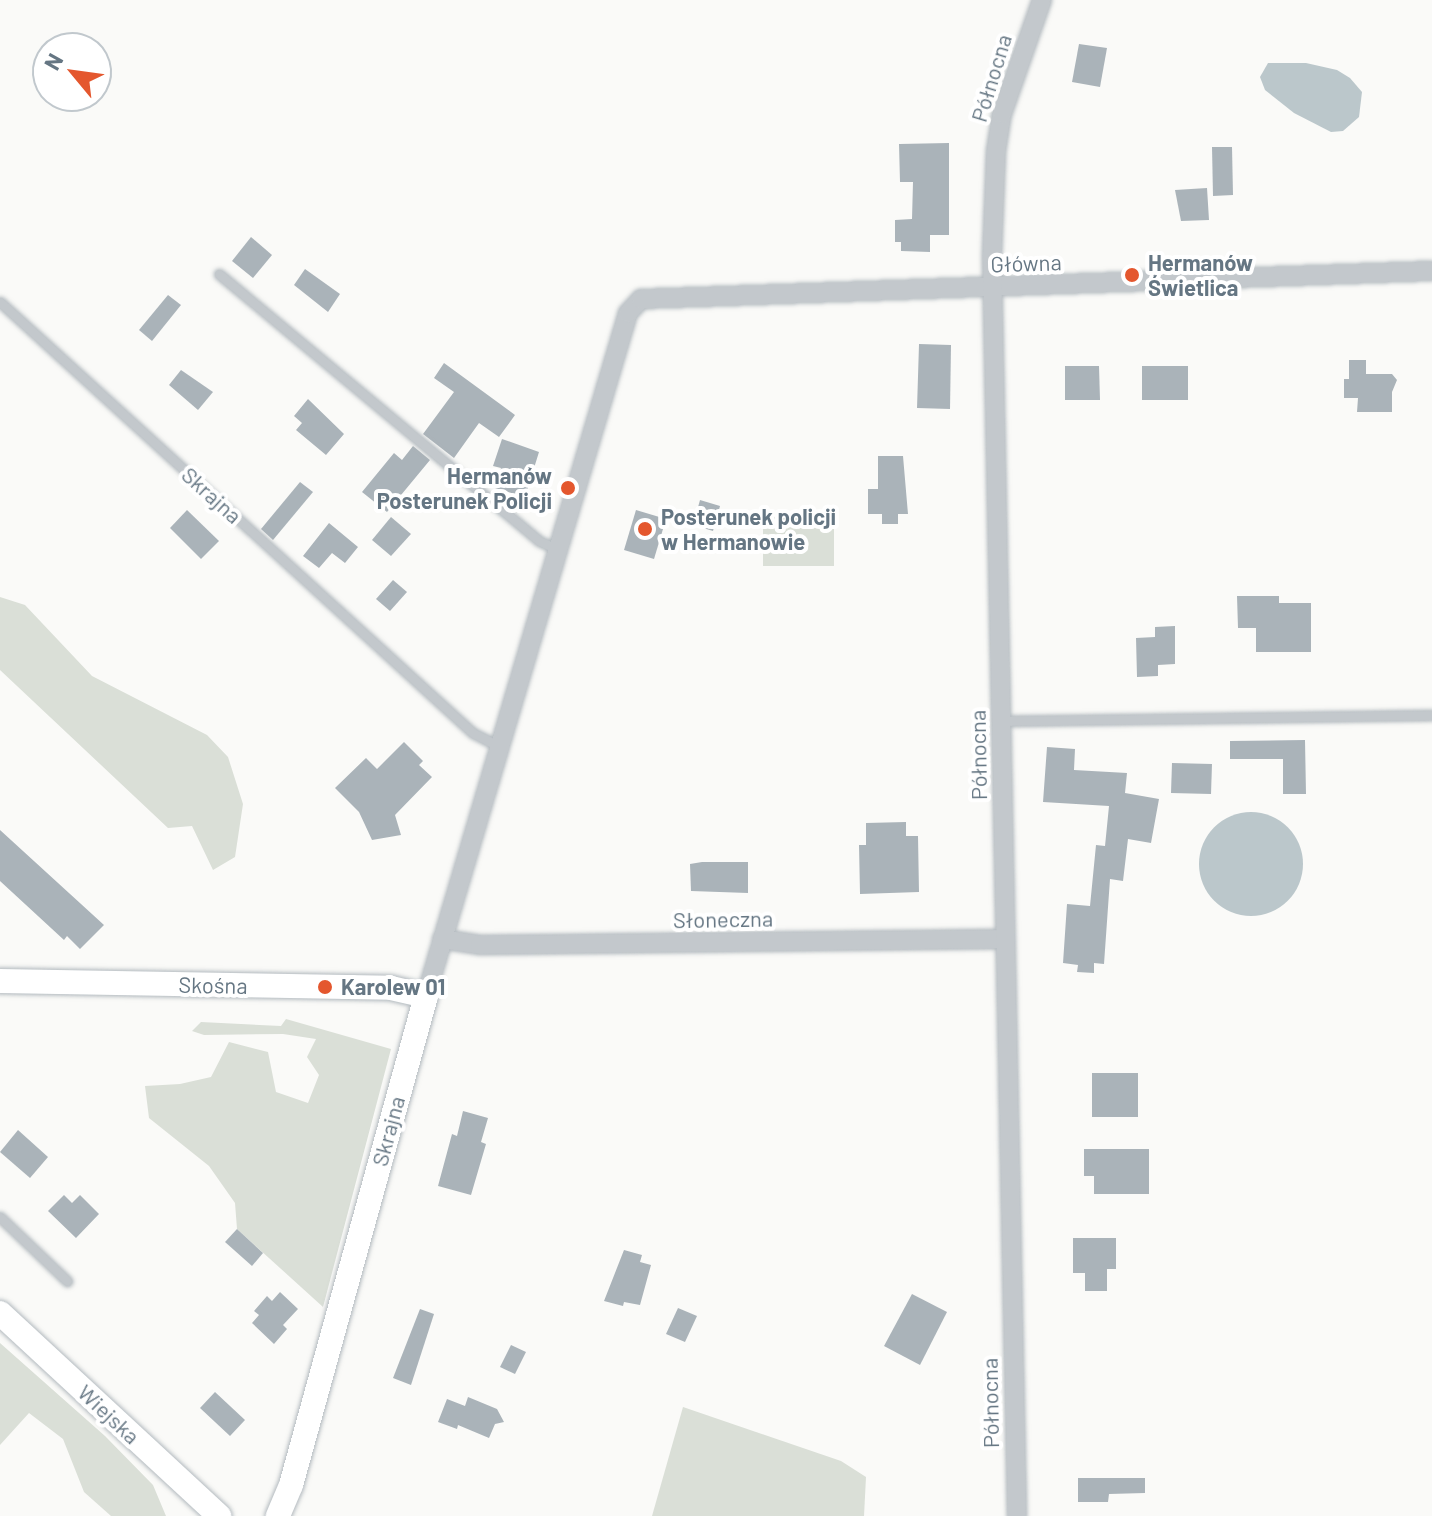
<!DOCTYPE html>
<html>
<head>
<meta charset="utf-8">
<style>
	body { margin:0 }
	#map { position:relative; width:1432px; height:1516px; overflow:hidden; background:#fafaf8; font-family:Barlow,sans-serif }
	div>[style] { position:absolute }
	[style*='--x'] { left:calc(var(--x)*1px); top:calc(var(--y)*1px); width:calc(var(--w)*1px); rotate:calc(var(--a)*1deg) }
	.green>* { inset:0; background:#dadfd7 }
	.water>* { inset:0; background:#bbc7cb }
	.round { border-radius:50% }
	.building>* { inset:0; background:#aab3b9 }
	.roads { filter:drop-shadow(0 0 2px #b3babf) drop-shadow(0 0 2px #b3babf) }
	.lane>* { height:9px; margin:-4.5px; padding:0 4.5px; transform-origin:4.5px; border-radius:4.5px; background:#c3c8cc }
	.street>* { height:18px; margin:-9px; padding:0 9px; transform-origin:9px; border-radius:9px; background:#c3c8cc }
	.secondary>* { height:24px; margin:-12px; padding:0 12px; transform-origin:12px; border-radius:12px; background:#fff }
	.dots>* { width:22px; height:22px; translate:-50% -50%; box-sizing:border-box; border:4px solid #fff; border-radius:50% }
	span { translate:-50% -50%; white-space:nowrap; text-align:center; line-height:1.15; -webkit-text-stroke:8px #fff; paint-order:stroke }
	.street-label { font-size:22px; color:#657683 }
	.poi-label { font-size:22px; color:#657683; font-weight:700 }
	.left { translate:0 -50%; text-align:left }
	.right { translate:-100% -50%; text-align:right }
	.north { position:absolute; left:32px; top:32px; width:80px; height:80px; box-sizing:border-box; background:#fff; border:2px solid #c1c8cd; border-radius:50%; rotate:299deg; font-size:22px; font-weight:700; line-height:32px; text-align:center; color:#657683 }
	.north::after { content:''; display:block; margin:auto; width:28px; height:36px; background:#e4572e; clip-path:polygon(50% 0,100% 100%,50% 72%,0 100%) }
</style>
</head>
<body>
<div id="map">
	<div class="green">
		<div style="clip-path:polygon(763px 515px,834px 515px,834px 566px,763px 566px)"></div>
		<div style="clip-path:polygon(0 597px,25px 605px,92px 676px,207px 735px,228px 757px,243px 804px,235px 857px,213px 870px,192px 826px,168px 828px,0 670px)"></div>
		<div style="clip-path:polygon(286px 1019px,391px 1049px,323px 1307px,237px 1229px,235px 1203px,209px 1166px,149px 1118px,145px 1086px,180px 1084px,211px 1077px,229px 1042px,268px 1052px,276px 1092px,308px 1103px,319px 1075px,307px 1057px,316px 1039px,283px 1034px,204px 1035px,192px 1031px,201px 1022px,281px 1026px)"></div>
		<div style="clip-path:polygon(0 1343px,105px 1436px,153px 1485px,166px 1516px,111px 1516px,84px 1492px,63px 1439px,29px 1413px,0 1445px)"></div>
		<div style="clip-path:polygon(683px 1407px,841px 1461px,866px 1477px,864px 1516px,652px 1516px)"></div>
	</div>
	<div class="water">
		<div style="clip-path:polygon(1268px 63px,1306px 63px,1337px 70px,1350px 78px,1362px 92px,1359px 117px,1343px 131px,1331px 132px,1294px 113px,1265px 90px,1260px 77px)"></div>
		<div class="round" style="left:1199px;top:812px;width:104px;height:104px"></div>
	</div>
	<div class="building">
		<div style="clip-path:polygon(1079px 44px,1107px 48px,1100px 87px,1072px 82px)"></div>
		<div style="clip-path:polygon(949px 143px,949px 235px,930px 235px,930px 252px,901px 251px,901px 242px,895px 242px,895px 220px,912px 219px,913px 182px,900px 182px,899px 144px)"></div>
		<div style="clip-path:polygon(1212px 147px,1232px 147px,1233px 195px,1213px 196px)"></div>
		<div style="clip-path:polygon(1207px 188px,1209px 220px,1181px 221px,1175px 190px)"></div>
		<div style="clip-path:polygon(251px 237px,272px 255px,253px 278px,232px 261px)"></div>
		<div style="clip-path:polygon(305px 269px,340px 294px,328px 312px,294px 285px)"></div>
		<div style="clip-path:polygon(168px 295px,181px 305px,152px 341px,139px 330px)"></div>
		<div style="clip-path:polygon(919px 344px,951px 345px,950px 409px,917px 408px)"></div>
		<div style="clip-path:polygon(1349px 360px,1366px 360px,1366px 374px,1392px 374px,1397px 380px,1392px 392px,1392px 412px,1357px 412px,1358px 398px,1344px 398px,1344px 379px,1349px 379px)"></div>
		<div style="clip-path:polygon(444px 363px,515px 415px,499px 437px,479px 423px,454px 458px,423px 434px,454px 392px,434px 378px)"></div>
		<div style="clip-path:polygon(1065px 366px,1099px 366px,1100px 400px,1065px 400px)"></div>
		<div style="clip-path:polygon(1142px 366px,1188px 366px,1188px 400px,1142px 400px)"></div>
		<div style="clip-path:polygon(181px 370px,213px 392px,198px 410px,169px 385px)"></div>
		<div style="clip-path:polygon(308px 399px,344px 434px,326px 455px,296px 430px,302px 423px,294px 416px)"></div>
		<div style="clip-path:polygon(502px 439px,539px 452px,525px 497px,495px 488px,501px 468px,493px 466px)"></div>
		<div style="clip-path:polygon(413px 446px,430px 460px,387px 512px,362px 492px,394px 453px,402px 460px)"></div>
		<div style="clip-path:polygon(878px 456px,903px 456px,908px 514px,898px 514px,898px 524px,882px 524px,882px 514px,868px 514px,868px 489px,878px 489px)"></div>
		<div style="clip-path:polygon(300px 482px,313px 492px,273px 540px,261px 529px)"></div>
		<div style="clip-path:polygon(700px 500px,720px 506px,713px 531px,693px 525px)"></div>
		<div style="clip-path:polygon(187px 510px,219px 541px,201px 559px,170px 528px)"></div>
		<div style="clip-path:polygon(636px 510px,666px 519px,654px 559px,624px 550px)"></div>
		<div style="clip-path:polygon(391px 517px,411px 534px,391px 556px,372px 540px)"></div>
		<div style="clip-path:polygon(329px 523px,358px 547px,345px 563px,332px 553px,319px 568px,303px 556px)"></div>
		<div style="clip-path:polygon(393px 580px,407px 592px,390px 611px,376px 599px)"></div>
		<div style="clip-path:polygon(1237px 596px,1279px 596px,1279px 603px,1311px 603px,1311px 652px,1256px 652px,1256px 628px,1238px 628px)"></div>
		<div style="clip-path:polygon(1175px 626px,1175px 664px,1158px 665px,1158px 676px,1137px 677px,1136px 638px,1155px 637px,1155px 627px)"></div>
		<div style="clip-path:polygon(1305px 740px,1306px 794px,1283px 794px,1283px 759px,1230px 759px,1230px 741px)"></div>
		<div style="clip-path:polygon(404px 742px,423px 761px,419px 765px,432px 777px,395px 815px,401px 835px,372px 840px,359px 812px,335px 788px,366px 758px,377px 769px)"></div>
		<div style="clip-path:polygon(1047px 747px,1075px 749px,1074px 770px,1127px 773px,1125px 793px,1159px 799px,1151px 843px,1128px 839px,1123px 881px,1110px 879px,1104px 964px,1094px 963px,1094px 973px,1077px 972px,1078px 965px,1063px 963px,1067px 904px,1090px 906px,1096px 845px,1105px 846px,1109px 806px,1043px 802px)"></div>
		<div style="clip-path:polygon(1172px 763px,1212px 764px,1211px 794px,1171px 793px)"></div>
		<div style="clip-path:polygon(906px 822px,906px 836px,918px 836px,919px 892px,860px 894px,859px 845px,866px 845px,866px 823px)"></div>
		<div style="clip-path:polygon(0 830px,104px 925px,80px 949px,67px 936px,64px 940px,0 881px)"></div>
		<div style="clip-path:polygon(702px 862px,748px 862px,748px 893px,691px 891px,690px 864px)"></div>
		<div style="clip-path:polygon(1092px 1073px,1138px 1073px,1138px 1117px,1092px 1117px)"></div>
		<div style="clip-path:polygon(463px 1111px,488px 1118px,481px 1142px,486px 1144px,471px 1195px,438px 1186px,452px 1134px,457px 1136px)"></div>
		<div style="clip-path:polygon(18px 1130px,48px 1157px,30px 1178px,0 1152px)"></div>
		<div style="clip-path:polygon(1084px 1149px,1149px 1149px,1149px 1194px,1094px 1194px,1094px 1176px,1084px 1176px)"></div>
		<div style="clip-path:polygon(64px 1195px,72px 1203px,80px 1195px,99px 1214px,76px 1238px,48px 1211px)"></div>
		<div style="clip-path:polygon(237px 1229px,263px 1253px,252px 1266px,225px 1242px)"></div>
		<div style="clip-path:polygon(1073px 1238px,1116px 1238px,1116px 1269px,1107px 1269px,1107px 1291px,1085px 1291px,1085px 1273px,1073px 1273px)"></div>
		<div style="clip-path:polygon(624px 1250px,642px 1255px,640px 1262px,651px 1265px,640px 1305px,624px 1302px,623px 1306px,604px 1301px)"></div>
		<div style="clip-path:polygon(280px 1292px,298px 1309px,283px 1325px,287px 1329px,274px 1344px,252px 1323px,259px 1315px,254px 1311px,267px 1296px,272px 1301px)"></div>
		<div style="clip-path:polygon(912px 1294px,947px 1312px,920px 1365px,884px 1346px)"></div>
		<div style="clip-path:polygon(678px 1308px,697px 1316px,685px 1342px,666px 1334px)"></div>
		<div style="clip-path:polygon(420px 1309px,434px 1314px,411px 1385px,393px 1378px)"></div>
		<div style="clip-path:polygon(511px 1345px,526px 1352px,515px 1374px,500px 1367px)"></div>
		<div style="clip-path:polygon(215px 1392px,245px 1420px,230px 1436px,200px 1408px)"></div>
		<div style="clip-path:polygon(468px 1397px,497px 1409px,504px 1422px,495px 1424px,489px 1438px,458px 1425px,457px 1429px,438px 1422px,447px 1399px,465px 1406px)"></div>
		<div style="clip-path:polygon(1078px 1478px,1145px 1478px,1145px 1493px,1109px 1494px,1108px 1502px,1078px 1502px)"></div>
	</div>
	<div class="roads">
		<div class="lane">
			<div style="--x:219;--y:274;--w:417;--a:39.8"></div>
			<div style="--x:539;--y:541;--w:22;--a:24"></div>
			<div style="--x:0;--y:302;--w:640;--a:42.34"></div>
			<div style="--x:473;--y:733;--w:30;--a:27"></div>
			<div style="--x:1001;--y:721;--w:431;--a:-0.8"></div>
			<div style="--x:0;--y:1217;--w:93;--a:43.7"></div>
		</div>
		<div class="street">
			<div style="--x:442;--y:939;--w:38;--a:9"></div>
			<div style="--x:480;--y:945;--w:525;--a:-0.65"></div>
			<div style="--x:426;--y:996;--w:712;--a:-73.52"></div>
			<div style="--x:628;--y:313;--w:19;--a:-47"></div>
			<div style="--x:641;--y:299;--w:791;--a:-2.03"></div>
			<div style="--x:1017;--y:1516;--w:1261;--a:-91.14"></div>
			<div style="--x:992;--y:255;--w:104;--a:-87.8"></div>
			<div style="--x:996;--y:151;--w:37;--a:-81"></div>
			<div style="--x:1002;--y:114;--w:121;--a:-70.7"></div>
		</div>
		<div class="secondary">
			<div style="--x:0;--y:981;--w:391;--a:1"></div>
			<div style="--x:391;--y:988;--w:36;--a:13"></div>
			<div style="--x:426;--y:996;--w:507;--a:105.43"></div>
			<div style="--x:291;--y:1485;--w:34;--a:113"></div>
			<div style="--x:0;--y:1313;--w:299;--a:42.8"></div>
		</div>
	</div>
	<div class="dots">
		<div style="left:1132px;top:275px;background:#e4572e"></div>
		<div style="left:568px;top:488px;background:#e4572e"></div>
		<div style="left:645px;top:529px;background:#e4572e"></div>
		<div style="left:325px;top:987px;background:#e4572e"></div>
	</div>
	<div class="street-label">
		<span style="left:991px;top:78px;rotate:-73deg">Północna</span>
		<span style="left:1026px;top:263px;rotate:-2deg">Główna</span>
		<span style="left:212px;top:495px;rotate:42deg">Skrajna</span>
		<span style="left:978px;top:755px;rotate:-91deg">Północna</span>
		<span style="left:723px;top:919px;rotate:-1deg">Słoneczna</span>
		<span style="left:213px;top:985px;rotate:1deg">Skośna</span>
		<span style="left:388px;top:1131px;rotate:-75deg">Skrajna</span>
		<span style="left:990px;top:1403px;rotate:-91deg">Północna</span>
		<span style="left:109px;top:1414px;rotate:43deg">Wiejska</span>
	</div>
	<div class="poi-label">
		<span class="left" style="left:1148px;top:275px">Hermanów<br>Świetlica</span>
		<span class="right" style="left:552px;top:488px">Hermanów<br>Posterunek Policji</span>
		<span class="left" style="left:661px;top:529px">Posterunek policji<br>w Hermanowie</span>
		<span class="left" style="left:341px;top:987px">Karolew 01</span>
	</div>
	<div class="north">N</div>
</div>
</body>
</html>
